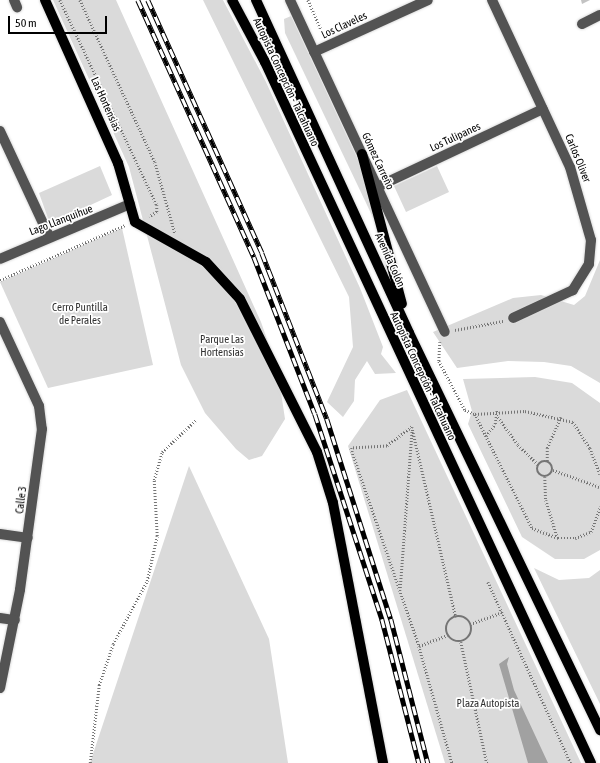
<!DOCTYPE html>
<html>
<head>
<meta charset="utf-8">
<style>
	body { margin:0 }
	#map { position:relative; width:600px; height:763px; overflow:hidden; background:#fff; font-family:"Asap Condensed",sans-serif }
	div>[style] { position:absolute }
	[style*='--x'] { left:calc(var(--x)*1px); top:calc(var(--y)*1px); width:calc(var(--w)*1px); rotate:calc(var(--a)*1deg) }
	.green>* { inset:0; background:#dadada }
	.water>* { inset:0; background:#a1a1a1 }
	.building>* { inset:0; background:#c3c3c3 }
	.path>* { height:2.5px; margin-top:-1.25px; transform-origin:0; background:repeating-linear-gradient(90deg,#757575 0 1px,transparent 0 3px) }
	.path>.ring { margin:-1.25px; padding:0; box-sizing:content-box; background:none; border:2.5px solid #757575; border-radius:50% }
	.roads { filter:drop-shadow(0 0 1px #dbdbdb) drop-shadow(0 0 1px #dbdbdb) }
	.minor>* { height:10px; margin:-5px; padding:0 5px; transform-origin:5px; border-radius:5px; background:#535353 }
	.major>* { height:10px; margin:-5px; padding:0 5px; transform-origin:5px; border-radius:5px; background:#000 }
	.rail>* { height:4.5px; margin-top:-2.25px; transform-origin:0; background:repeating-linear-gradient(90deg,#fff 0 9px,#000 0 18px); box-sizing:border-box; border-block:1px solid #000 }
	span { translate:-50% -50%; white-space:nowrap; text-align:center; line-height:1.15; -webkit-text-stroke:3.5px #fff; paint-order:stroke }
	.street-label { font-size:11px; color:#000 }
	.park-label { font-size:11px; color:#313131 }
	.scale { position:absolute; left:8px; top:16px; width:99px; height:18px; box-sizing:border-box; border:2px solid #000; border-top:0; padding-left:5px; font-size:12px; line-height:14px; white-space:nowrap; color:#000; -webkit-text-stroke:3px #fff; paint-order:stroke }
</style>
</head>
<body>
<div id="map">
	<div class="green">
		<div style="clip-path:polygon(53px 0,116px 0,261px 322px,278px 372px,285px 419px,262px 456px,249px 460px,236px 449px,205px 413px,181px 365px,129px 167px)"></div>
		<div style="clip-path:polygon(203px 0,223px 0,266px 82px,360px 288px,383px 347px,381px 354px,396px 373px,375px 374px,367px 361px,355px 380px,354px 401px,343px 417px,327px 402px,353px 347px,349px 297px)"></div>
		<div style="clip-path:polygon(291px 16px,359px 162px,378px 228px,285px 33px,284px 19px)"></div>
		<div style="clip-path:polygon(100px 166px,112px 195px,50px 224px,39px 193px)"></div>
		<div style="clip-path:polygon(437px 166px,449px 192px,406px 212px,394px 186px)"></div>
		<div style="clip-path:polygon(122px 228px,153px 365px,48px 388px,0 282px)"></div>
		<div style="clip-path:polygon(600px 260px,600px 383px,571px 366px,544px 362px,508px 361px,457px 368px,433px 332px,513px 298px,541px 295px,574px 305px,585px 296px)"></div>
		<div style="clip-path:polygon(535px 377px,572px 383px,600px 403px,600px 550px,584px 559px,555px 559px,522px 537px,468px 424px,472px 411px,463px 379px)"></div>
		<div style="clip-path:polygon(407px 390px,581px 763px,445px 763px,348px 446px,380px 400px)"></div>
		<div style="clip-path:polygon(189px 466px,269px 639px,288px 763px,90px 763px)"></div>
		<div style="clip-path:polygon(534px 568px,559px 580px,589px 578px,600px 570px,600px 704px)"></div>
	</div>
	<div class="water">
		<div style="clip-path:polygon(509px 657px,507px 664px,514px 690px,548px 763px,528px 763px,499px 664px)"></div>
	</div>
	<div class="building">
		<div style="clip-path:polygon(581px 0,590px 0,582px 4px)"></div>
	</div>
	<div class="path">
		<div style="--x:60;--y:0;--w:227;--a:64.7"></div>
		<div style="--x:157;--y:205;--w:7;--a:90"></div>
		<div style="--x:157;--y:212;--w:9;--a:148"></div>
		<div style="--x:80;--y:0;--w:179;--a:65.2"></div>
		<div style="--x:155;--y:162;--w:74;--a:74.3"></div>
		<div style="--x:308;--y:0;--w:39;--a:66"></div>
		<div style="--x:0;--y:280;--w:137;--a:-23.7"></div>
		<div style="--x:455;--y:330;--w:49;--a:-10.6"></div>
		<div style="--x:440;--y:342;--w:19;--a:93"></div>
		<div style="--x:439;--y:361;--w:55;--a:62"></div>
		<div style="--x:465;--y:410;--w:11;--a:22"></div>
		<div style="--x:475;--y:414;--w:50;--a:-3.4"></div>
		<div style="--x:525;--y:411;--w:49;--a:12.9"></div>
		<div style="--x:573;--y:422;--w:31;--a:57"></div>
		<div style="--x:590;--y:448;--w:28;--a:69"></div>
		<div style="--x:475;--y:414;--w:127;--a:63.4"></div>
		<div style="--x:532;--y:528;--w:28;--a:21"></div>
		<div style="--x:558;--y:538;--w:17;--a:0"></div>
		<div style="--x:575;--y:538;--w:17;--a:-21"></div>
		<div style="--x:591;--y:532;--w:27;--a:-70"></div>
		<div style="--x:498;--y:417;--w:34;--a:54"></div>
		<div style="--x:518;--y:445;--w:28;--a:44"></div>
		<div style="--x:412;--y:427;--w:31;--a:143"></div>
		<div style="--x:387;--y:446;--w:36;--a:177"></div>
		<div style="--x:351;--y:448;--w:209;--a:71"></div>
		<div style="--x:419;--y:646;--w:122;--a:74.2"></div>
		<div style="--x:412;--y:427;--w:195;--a:77"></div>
		<div style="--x:486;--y:436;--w:15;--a:-53"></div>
		<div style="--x:495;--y:424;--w:14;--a:-82"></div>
		<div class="ring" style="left:537px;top:461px;width:13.5px;height:13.5px"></div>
		<div style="--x:547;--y:461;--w:13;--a:-90"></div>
		<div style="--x:547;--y:448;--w:34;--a:-66"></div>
		<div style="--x:553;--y:470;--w:50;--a:19.9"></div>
		<div style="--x:545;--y:477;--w:23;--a:88"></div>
		<div style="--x:546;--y:500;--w:39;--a:73"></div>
		<div style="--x:488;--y:582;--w:199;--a:65.4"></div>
		<div style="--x:400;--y:588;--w:158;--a:-85.7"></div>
		<div class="ring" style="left:446px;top:616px;width:23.5px;height:23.5px"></div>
		<div style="--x:470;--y:624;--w:35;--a:-20"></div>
		<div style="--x:461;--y:642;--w:124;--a:77.9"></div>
		<div style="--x:419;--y:646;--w:30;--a:-21"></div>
		<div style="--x:90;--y:763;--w:79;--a:-83.4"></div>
		<div style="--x:99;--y:685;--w:43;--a:-71.1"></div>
		<div style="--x:113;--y:644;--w:72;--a:-61.6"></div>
		<div style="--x:147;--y:581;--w:46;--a:-77.5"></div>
		<div style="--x:157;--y:536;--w:56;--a:-93.1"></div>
		<div style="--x:154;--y:480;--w:29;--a:-74"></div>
		<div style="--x:162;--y:452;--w:47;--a:-43.3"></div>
	</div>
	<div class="roads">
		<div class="minor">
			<div style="--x:14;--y:0;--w:8;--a:67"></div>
			<div style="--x:290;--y:0;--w:366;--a:65"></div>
			<div style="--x:492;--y:0;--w:184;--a:65"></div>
			<div style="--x:570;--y:167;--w:76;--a:74"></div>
			<div style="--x:591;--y:240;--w:24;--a:95"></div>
			<div style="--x:589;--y:264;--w:31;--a:122"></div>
			<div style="--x:573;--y:290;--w:66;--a:155"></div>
			<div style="--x:582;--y:24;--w:20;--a:-27"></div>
			<div style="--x:314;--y:52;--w:125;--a:-24.5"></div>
			<div style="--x:0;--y:131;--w:116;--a:65"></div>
			<div style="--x:377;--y:187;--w:183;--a:-25.2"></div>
			<div style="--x:0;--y:259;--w:141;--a:-22.9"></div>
			<div style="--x:0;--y:322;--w:93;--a:65.1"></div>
			<div style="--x:39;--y:406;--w:23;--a:83"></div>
			<div style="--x:42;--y:429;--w:162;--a:97.8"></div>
			<div style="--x:20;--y:590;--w:100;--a:101.5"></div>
			<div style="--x:0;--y:534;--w:28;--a:8"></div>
			<div style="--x:0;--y:618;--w:15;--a:8"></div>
		</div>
		<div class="major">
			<div style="--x:45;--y:0;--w:179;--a:65.9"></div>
			<div style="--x:118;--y:163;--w:61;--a:73.9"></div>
			<div style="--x:135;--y:222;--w:81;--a:29.4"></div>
			<div style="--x:206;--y:262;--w:50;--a:47.4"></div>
			<div style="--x:240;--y:299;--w:171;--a:63.3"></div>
			<div style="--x:317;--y:452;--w:53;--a:72.6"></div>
			<div style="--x:333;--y:503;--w:265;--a:79.1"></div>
			<div style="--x:232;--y:0;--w:70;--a:62"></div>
			<div style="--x:265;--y:62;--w:773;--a:65.06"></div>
			<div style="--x:256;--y:0;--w:366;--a:65.3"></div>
			<div style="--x:409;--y:333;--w:441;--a:64.3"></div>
			<div style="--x:362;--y:154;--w:155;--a:75.1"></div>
		</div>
	</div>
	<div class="rail">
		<div style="--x:138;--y:0;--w:282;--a:65.7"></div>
		<div style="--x:254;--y:257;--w:168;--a:68.8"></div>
		<div style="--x:315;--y:414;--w:216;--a:71.9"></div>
		<div style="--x:382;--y:619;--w:149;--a:75.6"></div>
		<div style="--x:148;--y:0;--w:277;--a:65.7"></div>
		<div style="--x:262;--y:253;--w:178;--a:68.6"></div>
		<div style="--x:327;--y:419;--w:210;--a:72.3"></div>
		<div style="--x:391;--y:619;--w:149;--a:75.6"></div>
	</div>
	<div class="street-label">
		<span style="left:344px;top:25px;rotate:-25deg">Los Claveles</span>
		<span style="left:286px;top:82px;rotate:65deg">Autopista Concepción - Talcahuano</span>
		<span style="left:106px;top:104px;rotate:66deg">Las Hortensias</span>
		<span style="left:455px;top:137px;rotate:-25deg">Los Tulipanes</span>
		<span style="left:578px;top:158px;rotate:68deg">Carlos Oliver</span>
		<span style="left:378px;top:161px;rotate:65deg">Gómez Carreño</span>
		<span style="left:61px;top:220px;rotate:-21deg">Lago Llanquihue</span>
		<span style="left:390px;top:260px;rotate:66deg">Avenida Colón</span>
		<span style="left:423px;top:376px;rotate:65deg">Autopista Concepción - Talcahuano</span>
		<span style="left:21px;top:500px;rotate:-83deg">Calle 3</span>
	</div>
	<div class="park-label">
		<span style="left:80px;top:314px">Cerro Puntilla<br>de Perales</span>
		<span style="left:222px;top:346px">Parque Las<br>Hortensias</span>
		<span style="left:488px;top:703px">Plaza Autopista</span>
	</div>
	<div class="scale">50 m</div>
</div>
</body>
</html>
